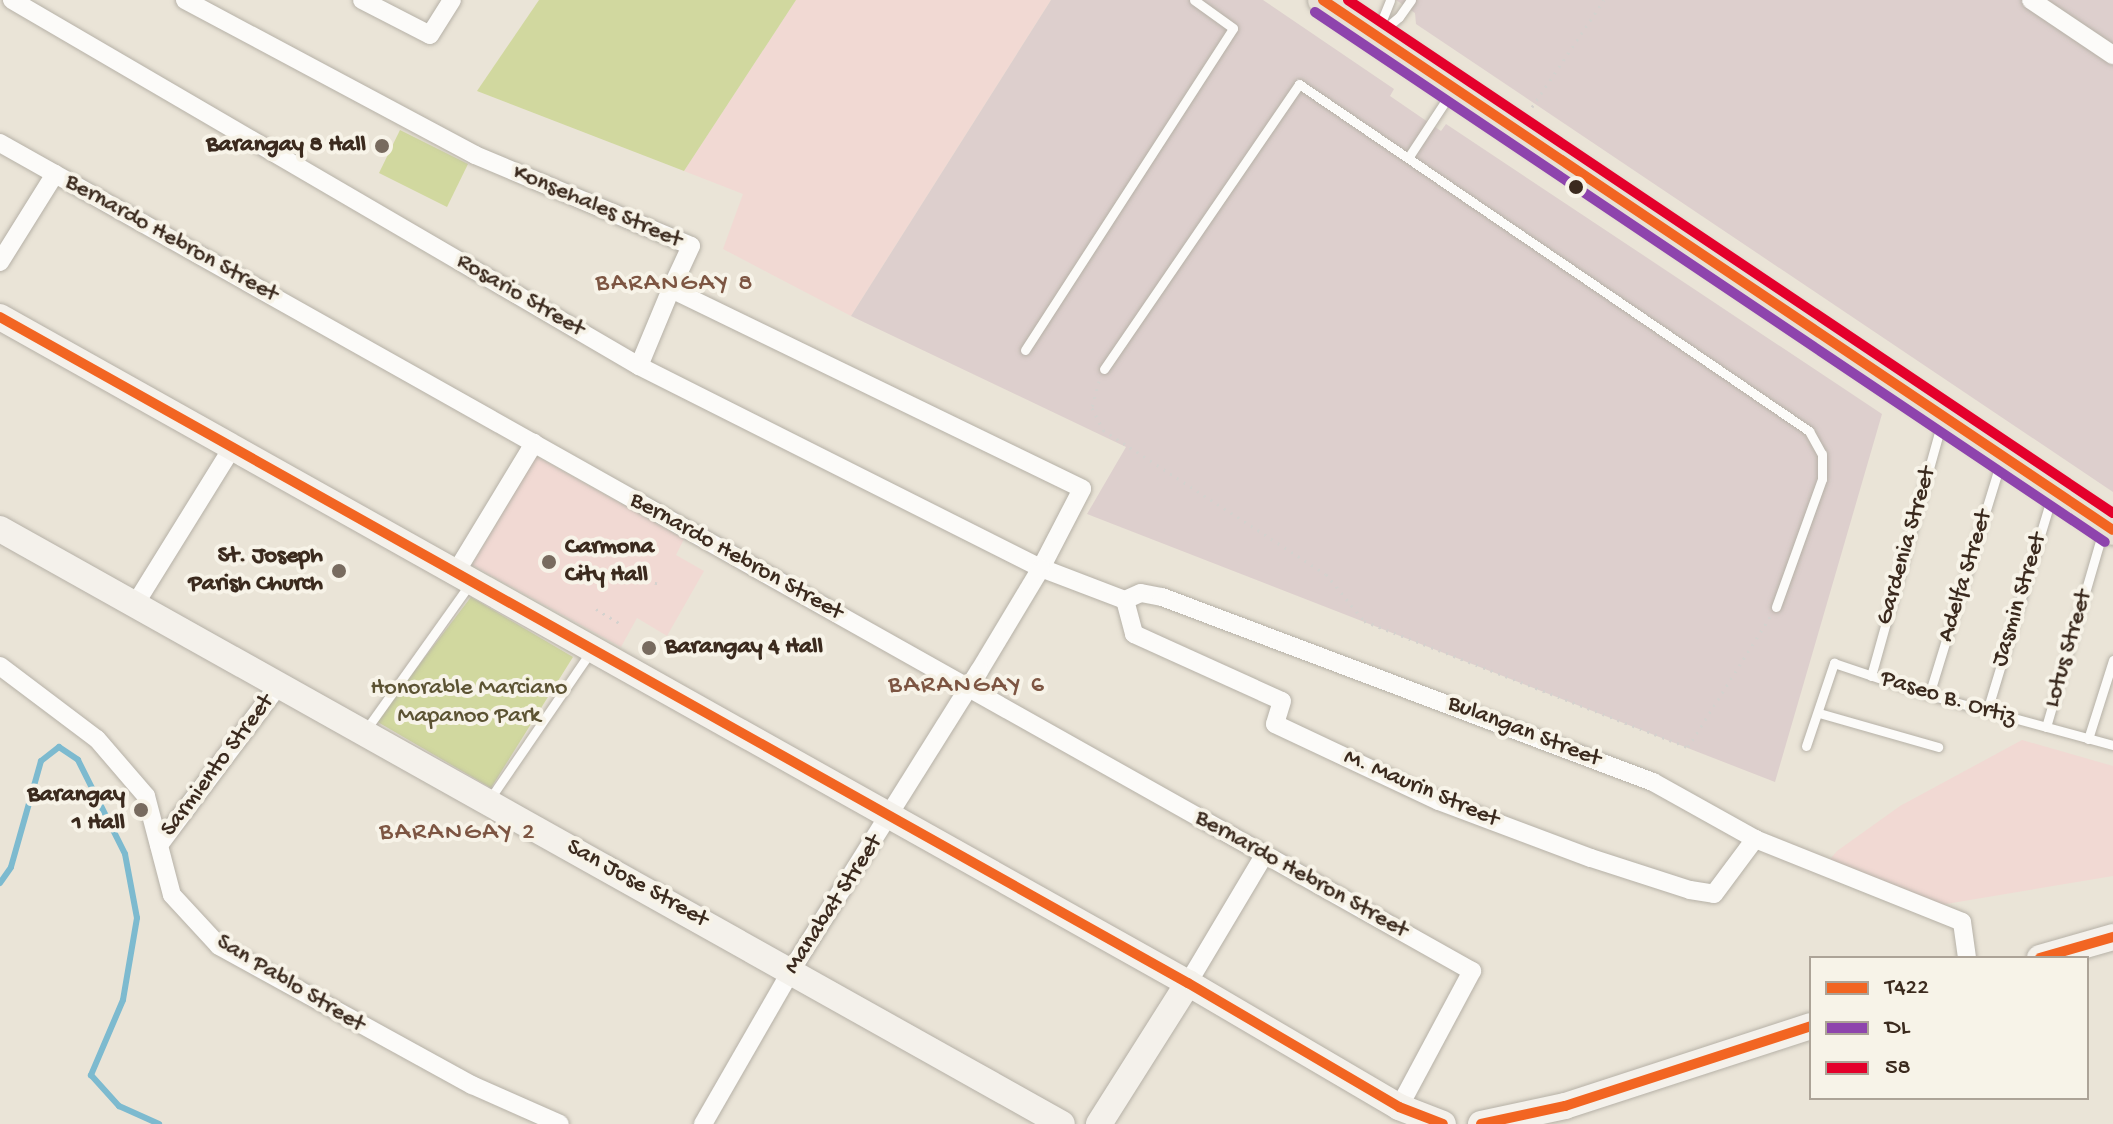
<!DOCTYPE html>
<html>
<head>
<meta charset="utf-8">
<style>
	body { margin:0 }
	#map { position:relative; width:2113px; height:1124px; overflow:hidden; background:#eae4d7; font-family:"Gochi Hand",sans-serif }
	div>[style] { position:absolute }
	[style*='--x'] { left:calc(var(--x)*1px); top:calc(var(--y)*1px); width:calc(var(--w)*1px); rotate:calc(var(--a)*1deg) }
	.built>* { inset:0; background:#f1d9d3 }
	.industrial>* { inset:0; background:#ddcfcd }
	.green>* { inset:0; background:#d1d89f }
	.stream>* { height:6px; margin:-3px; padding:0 3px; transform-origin:3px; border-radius:3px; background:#7dbacf }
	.path>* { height:3px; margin-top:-1.5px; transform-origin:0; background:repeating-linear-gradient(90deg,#d5d2ce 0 2px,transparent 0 8px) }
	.roads { filter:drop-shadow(0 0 2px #b6b1a7) drop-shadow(0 0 2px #b6b1a7) }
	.service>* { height:9px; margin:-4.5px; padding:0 4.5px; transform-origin:4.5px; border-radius:4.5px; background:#fcfbf9 }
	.minor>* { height:18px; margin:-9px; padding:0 9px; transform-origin:9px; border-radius:9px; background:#fcfbf9 }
	.secondary>* { height:26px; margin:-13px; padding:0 13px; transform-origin:13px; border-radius:13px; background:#f4f1eb }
	.trunk>* { height:30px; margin:-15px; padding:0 15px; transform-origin:15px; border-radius:15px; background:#e7e1d5 }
	.bus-1>* { height:10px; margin:-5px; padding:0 5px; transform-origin:5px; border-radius:5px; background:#f26522 }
	.bus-2>* { height:10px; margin:-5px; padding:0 5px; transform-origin:5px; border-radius:5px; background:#8e44ad }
	.bus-3>* { height:10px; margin:-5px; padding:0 5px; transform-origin:5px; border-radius:5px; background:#e4002b }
	.dots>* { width:22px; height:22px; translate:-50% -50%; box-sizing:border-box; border:4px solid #f7f3e8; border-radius:50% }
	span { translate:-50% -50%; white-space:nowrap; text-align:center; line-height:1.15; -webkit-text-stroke:8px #f7f3e8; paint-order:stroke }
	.poi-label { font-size:24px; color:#3b2a1e; font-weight:700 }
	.right { translate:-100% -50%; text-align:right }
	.left { translate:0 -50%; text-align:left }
	.street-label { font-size:24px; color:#3b2a1e }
	.park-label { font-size:24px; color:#5c5333 }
	.neighbourhood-label { font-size:26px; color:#7d5542; letter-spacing:2px }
	.legend { position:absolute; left:1809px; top:956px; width:280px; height:144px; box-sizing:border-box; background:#f7f3e8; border:2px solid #aca397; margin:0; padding:10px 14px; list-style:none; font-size:24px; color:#3b2a1e }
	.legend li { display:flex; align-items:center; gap:16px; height:40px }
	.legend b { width:40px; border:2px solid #aca397 }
</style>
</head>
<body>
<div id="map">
	<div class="built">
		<div style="clip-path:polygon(796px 0,1051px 0,851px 316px,723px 249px,743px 194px,684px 171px)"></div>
		<div style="clip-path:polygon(536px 456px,684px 539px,676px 555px,704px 571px,667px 636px,637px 618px,621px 647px,472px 565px)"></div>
		<div style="clip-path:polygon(2022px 740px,2113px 766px,2113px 876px,1940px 905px,1826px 864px,1837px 851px,1900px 806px)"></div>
	</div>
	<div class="industrial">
		<div style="clip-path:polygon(1051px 0,1263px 0,1394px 89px,1390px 96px,1441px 131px,1446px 124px,1882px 414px,1775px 782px,1087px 514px,1126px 447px,851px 316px)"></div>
		<div style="clip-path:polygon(1396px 0,2113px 0,2113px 492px,1416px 24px,1415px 13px)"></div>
	</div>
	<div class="green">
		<div style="clip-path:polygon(539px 0,796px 0,684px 171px,477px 91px)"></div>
		<div style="clip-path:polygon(400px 130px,468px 164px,447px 207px,379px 173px)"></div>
		<div style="clip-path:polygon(471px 597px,573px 657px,491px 788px,376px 721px)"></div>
	</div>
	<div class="stream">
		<div style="--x:0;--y:883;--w:19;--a:-55"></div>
		<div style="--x:11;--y:867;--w:110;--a:-74.2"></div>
		<div style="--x:41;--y:761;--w:23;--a:-38"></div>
		<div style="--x:59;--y:747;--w:23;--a:34"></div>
		<div style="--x:78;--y:760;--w:105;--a:63.4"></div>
		<div style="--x:125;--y:854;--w:65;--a:79.4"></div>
		<div style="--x:137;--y:918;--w:83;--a:99.7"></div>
		<div style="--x:123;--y:1000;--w:82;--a:113.1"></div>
		<div style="--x:91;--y:1075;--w:42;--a:47.9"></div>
		<div style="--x:119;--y:1106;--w:44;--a:24.2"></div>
	</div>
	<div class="path">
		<div style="--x:1532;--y:107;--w:129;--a:-56.1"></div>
		<div style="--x:1099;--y:381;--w:28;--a:105"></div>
		<div style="--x:1092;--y:408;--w:25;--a:63"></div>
		<div style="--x:1103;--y:430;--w:265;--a:32.9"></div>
		<div style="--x:1326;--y:574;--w:60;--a:51"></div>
		<div style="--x:1364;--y:621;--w:348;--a:21.3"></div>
		<div style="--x:1688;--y:747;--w:154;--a:-57.8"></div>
		<div style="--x:648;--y:579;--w:11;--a:27"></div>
		<div style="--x:596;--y:609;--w:29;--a:31"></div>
	</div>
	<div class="roads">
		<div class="service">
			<div style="--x:1378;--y:30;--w:32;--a:-68"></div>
			<div style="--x:1381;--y:32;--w:23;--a:-40"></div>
			<div style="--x:1399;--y:17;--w:21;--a:-55"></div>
			<div style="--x:1408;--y:158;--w:80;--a:-56.7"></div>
			<div style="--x:1025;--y:350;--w:383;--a:-57.1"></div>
			<div style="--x:1233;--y:28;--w:48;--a:-144.3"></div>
			<div style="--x:1104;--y:369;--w:345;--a:-55.6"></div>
			<div style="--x:1299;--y:84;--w:617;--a:34.23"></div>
			<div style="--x:1809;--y:431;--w:26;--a:61"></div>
			<div style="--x:1822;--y:454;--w:25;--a:90"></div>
			<div style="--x:1822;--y:479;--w:136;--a:109.8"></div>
			<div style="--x:1871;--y:676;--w:265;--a:-74.4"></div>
			<div style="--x:1929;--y:695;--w:245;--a:-72.9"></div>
			<div style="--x:1987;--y:711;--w:225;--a:-73.2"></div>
			<div style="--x:1819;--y:713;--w:124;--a:15.9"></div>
			<div style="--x:2046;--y:727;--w:204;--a:-73.8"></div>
			<div style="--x:365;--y:731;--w:181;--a:-54.5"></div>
			<div style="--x:2088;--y:739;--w:83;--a:-72.4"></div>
			<div style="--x:1806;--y:746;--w:88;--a:-71.4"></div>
			<div style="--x:1834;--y:663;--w:100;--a:18.6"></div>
			<div style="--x:1929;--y:695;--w:191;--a:15.2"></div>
			<div style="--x:489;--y:800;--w:181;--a:-55.6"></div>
		</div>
		<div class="minor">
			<div style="--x:12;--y:0;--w:726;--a:30.27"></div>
			<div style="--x:639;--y:366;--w:450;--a:26.7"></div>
			<div style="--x:1041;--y:568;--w:90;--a:20.9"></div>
			<div style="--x:1125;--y:600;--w:17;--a:-24"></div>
			<div style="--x:1141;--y:593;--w:21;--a:11"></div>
			<div style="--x:1162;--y:597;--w:525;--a:20.65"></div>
			<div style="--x:1653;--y:782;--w:117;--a:29.2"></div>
			<div style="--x:1755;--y:839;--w:223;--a:21.8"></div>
			<div style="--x:1962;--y:922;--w:36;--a:82"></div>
			<div style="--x:185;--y:0;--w:329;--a:28.1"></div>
			<div style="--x:475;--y:155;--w:234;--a:22.8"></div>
			<div style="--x:691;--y:246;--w:47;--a:114.9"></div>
			<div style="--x:671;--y:289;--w:457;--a:25.9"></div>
			<div style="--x:1082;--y:489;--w:89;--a:117.4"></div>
			<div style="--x:1041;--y:568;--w:120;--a:121"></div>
			<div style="--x:979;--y:671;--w:354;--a:122.1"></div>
			<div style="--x:791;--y:971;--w:177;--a:119.9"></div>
			<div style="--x:362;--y:0;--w:76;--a:27.2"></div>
			<div style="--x:430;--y:35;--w:41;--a:-57.8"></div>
			<div style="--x:2031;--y:0;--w:99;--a:33.9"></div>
			<div style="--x:0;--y:143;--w:1689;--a:29.36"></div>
			<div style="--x:1472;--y:971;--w:154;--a:118.2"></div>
			<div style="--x:0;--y:262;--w:104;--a:-58"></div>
			<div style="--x:639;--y:366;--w:83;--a:-67.4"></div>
			<div style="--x:456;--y:572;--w:151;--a:-58.8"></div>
			<div style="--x:1125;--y:600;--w:35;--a:75"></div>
			<div style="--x:1134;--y:634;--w:162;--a:24.4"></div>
			<div style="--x:1282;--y:701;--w:24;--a:107"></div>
			<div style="--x:1275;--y:724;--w:181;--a:25.2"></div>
			<div style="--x:1439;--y:801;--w:162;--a:20.6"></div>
			<div style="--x:1591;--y:858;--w:104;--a:17.9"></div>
			<div style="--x:1690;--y:890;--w:24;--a:9"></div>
			<div style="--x:1714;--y:894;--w:69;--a:-53.3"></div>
			<div style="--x:134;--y:606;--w:186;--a:-58.2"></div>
			<div style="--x:0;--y:666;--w:121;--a:37"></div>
			<div style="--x:97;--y:739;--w:75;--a:49.3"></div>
			<div style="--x:146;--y:796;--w:102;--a:75.3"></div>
			<div style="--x:172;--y:895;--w:69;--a:47.3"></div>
			<div style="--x:219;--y:946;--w:289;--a:28.8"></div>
			<div style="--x:472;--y:1085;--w:96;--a:23.9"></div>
			<div style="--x:159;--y:845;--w:197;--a:-53.2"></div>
			<div style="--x:1188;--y:983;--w:150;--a:-59.2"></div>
		</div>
		<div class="secondary">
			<div style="--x:0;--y:317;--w:1362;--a:29.28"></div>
			<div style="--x:1188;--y:983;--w:245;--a:30.4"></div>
			<div style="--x:1399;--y:1107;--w:47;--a:21.1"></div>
			<div style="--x:0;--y:529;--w:1217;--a:29.26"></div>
			<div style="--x:2040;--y:958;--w:76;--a:-16"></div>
			<div style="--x:1099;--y:1124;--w:167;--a:-57.7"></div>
			<div style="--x:1481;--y:1124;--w:86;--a:-12.1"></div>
			<div style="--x:1565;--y:1106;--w:259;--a:-18"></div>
		</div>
		<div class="trunk">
			<div style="--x:1323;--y:0;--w:951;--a:33.86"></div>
		</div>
	</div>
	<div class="bus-1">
		<div style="--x:1323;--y:0;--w:951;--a:33.86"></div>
		<div style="--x:0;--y:317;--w:1362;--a:29.28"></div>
		<div style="--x:1188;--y:983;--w:245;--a:30.4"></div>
		<div style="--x:1399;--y:1107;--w:47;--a:21.1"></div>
		<div style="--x:2040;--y:958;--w:76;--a:-16"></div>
		<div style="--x:1481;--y:1124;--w:86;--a:-12.1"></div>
		<div style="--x:1565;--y:1106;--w:259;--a:-18"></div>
	</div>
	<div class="bus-2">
		<div style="--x:1315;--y:12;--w:951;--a:33.86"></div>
	</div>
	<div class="bus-3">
		<div style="--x:1348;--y:0;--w:921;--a:33.85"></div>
	</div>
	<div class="dots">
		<div style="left:382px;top:146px;background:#786b5f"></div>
		<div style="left:1576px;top:187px;background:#3b2a1e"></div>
		<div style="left:549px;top:562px;background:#786b5f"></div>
		<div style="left:339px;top:571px;background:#786b5f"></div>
		<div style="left:649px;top:648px;background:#786b5f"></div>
		<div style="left:141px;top:810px;background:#786b5f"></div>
	</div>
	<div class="poi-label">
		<span class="right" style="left:366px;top:146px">Barangay 8 Hall</span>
		<span class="left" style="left:565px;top:562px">Carmona<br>City Hall</span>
		<span class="right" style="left:323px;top:571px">St. Joseph<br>Parish Church</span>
		<span class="left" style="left:665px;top:648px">Barangay 4 Hall</span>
		<span class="right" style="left:125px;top:810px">Barangay<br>1 Hall</span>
	</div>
	<div class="street-label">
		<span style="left:597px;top:207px;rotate:23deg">Konsehales Street</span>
		<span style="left:171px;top:239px;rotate:29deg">Bernardo Hebron Street</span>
		<span style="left:520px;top:296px;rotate:30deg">Rosario Street</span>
		<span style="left:1907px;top:546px;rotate:-74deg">Gardenia Street</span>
		<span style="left:736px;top:557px;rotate:29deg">Bernardo Hebron Street</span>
		<span style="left:1966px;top:576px;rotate:-73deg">Adelfa Street</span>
		<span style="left:2020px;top:600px;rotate:-73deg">Jasmin Street</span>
		<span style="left:2069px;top:649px;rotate:-74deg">Lotus Street</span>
		<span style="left:1948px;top:699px;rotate:17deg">Paseo B. Ortiz</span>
		<span style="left:1524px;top:732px;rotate:21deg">Bulangan Street</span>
		<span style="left:218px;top:766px;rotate:-53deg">Sarmiento Street</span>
		<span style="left:1421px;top:789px;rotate:23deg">M. Maurin Street</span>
		<span style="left:1301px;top:875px;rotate:29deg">Bernardo Hebron Street</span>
		<span style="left:637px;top:884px;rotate:29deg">San Jose Street</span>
		<span style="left:834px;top:905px;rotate:-57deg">Manabat Street</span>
		<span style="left:290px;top:984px;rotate:31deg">San Pablo Street</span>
	</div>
	<div class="park-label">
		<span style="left:469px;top:703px">Honorable Marciano<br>Mapanoo Park</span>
	</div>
	<div class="neighbourhood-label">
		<span style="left:675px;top:285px">BARANGAY 8</span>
		<span style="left:967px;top:687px">BARANGAY 6</span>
		<span style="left:458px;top:834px">BARANGAY 2</span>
	</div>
	<ul class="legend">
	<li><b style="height:10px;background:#f26522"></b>T422</li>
	<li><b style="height:10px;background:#8e44ad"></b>DL</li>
	<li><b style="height:10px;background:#e4002b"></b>58</li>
	</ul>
</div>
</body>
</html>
